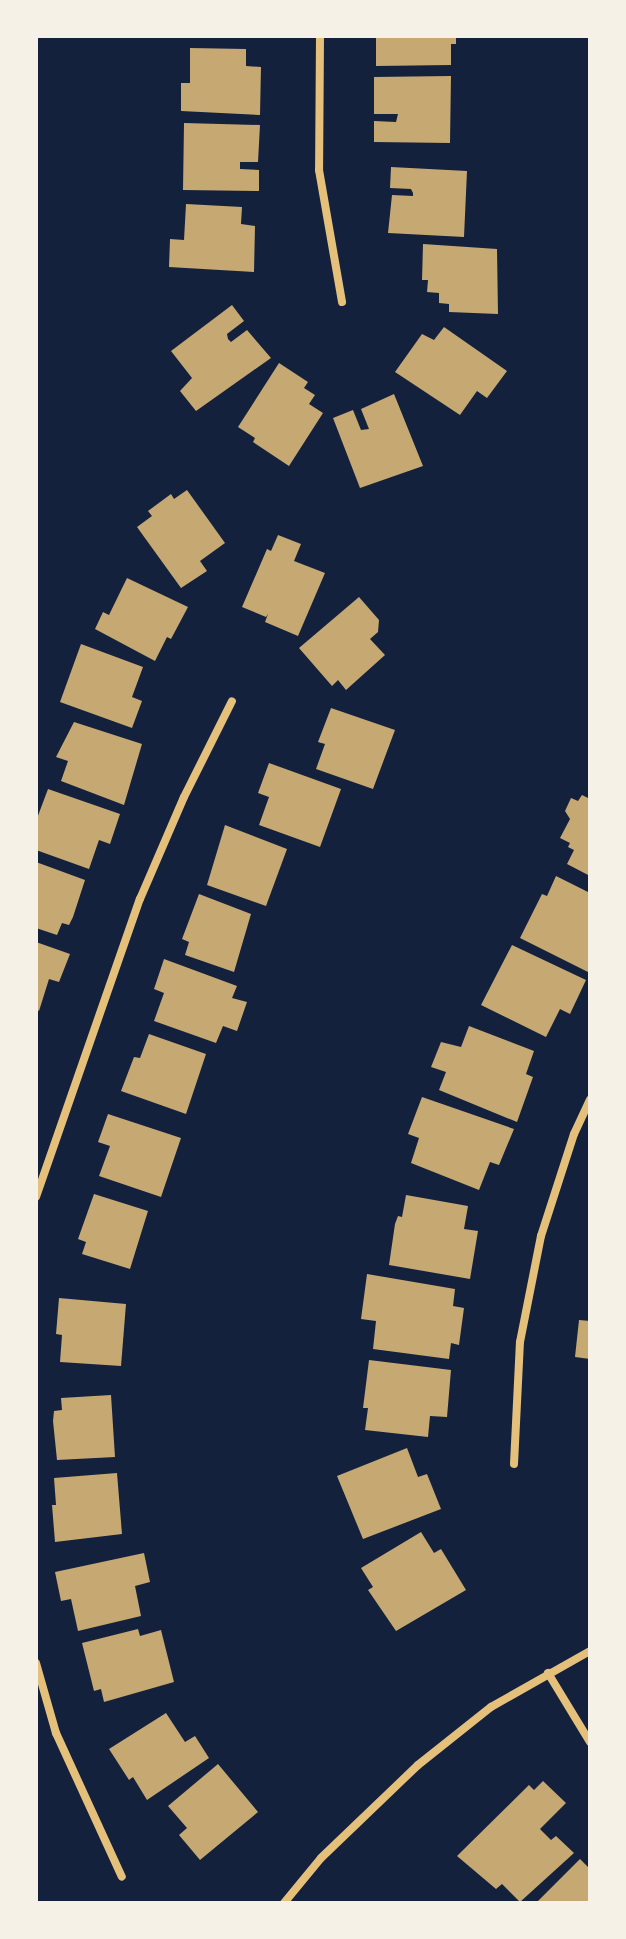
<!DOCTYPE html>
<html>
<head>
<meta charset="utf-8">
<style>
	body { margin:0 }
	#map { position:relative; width:626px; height:1939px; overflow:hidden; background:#14213d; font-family:"Varela Round",sans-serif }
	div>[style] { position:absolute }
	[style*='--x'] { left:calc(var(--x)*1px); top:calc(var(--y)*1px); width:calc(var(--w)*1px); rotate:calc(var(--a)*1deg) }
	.building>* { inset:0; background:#c6a872 }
	.minor>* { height:8px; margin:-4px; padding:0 4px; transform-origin:4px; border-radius:4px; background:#e5c07b }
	span { translate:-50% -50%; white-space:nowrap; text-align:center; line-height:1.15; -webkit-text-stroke:8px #f6f1e7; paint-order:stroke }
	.frame { position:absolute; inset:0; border:38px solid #f6f1e7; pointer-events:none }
</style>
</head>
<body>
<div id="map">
	<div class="building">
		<div style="clip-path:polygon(376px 36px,456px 36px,456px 44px,451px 44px,451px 65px,376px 66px)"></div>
		<div style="clip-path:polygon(190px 48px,246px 49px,246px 66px,261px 67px,260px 115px,181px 111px,181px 83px,190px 83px)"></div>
		<div style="clip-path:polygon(451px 76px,450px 143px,374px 142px,374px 121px,396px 122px,398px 114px,374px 114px,374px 77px)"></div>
		<div style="clip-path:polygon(184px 123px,260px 125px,258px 162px,240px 162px,240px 169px,259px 170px,259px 191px,183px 190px)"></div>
		<div style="clip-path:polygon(391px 167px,467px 171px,464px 237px,388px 233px,392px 195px,413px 196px,413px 193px,411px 189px,390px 188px)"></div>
		<div style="clip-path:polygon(186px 204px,242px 207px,241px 224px,255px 226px,254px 272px,169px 267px,170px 239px,184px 240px)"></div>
		<div style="clip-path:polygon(423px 244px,497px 249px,498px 314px,449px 312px,449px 304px,439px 303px,439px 293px,427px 292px,428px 280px,422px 280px)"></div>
		<div style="clip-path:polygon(232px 305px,244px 321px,227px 334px,228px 339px,231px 342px,247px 330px,271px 358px,196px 411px,180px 391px,192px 378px,171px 351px)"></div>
		<div style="clip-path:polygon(444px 327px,507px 371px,487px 398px,477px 391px,460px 415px,395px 372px,422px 334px,434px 340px)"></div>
		<div style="clip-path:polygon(279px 363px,308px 382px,304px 388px,315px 395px,309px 404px,323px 413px,289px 466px,253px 442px,255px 438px,238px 427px)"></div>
		<div style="clip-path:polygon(394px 394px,423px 466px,360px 488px,333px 418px,353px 410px,361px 430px,369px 429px,361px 409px)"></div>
		<div style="clip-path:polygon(187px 490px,225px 543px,200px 561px,207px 571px,181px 588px,137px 527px,152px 516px,148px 511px,171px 494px,174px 499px)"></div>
		<div style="clip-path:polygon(278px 535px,301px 544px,294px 561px,325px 573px,298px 636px,265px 622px,268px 614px,266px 617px,242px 607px,267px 549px,271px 551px)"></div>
		<div style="clip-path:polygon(127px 578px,188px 607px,171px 639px,167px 637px,155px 661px,95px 629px,103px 612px,109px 615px)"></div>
		<div style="clip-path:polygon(359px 597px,379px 620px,378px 632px,370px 639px,385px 655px,346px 690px,338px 680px,332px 686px,299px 648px)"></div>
		<div style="clip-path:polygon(81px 644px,143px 667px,132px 697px,142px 701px,132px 728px,60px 702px)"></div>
		<div style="clip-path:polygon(331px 708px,395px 730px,373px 789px,316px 769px,325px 744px,318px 742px)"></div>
		<div style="clip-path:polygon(74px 722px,142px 744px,124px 805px,61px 781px,68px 761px,56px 757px)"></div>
		<div style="clip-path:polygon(269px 763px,341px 789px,320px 847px,259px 825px,269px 797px,258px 793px)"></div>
		<div style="clip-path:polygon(48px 789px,120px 814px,110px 844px,99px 840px,89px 869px,36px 850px,36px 821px)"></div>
		<div style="clip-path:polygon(582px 795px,590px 799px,590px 876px,567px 864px,574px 850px,568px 847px,570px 843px,560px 838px,570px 819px,565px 811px,571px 798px,578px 801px)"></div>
		<div style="clip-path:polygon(225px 825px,287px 849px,266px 906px,207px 885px)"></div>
		<div style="clip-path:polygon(36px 862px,85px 880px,73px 917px,69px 925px,62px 923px,57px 935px,36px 928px)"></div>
		<div style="clip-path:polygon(556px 876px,590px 893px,590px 973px,520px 938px,542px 894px,547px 896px)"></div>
		<div style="clip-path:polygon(199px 894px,251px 914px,234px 972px,185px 955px,189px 942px,182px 939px)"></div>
		<div style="clip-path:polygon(36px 942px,70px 954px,59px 982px,49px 979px,39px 1011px,36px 1009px)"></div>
		<div style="clip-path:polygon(512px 945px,586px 980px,570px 1014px,560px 1009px,546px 1037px,481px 1005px)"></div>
		<div style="clip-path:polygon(164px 959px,237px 986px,232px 998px,247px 1002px,237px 1031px,223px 1026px,216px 1043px,154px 1021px,164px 993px,154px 989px)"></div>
		<div style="clip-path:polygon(469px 1026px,534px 1051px,526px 1074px,533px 1077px,517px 1122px,439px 1090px,446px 1072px,431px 1067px,441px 1042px,461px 1047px)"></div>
		<div style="clip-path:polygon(149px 1034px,206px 1054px,186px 1114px,121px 1091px,134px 1057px,140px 1058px)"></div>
		<div style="clip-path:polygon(422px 1097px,514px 1129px,499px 1165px,490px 1162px,479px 1190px,411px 1163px,419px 1138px,408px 1134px)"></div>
		<div style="clip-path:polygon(108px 1114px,181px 1138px,161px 1197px,99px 1176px,110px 1146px,98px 1142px)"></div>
		<div style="clip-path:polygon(94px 1194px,148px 1211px,130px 1269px,82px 1254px,86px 1242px,78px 1239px)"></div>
		<div style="clip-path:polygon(406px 1195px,468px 1206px,464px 1229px,478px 1231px,470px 1279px,389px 1265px,395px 1224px,398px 1216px,402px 1217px)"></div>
		<div style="clip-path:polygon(367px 1274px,455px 1289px,453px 1306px,464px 1308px,459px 1345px,451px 1343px,449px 1359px,373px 1349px,376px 1321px,361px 1319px)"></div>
		<div style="clip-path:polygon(59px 1298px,126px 1304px,121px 1366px,60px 1362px,62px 1335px,56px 1334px)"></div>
		<div style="clip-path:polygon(579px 1320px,590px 1321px,590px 1359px,575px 1357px)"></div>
		<div style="clip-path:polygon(369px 1360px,451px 1370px,447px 1417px,430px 1416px,428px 1437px,365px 1430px,368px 1408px,363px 1408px)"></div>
		<div style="clip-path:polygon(111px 1395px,115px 1457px,57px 1460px,53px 1421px,54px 1411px,62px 1410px,61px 1398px)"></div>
		<div style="clip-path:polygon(407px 1448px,418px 1477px,427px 1474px,441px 1509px,363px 1539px,337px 1476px)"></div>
		<div style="clip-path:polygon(117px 1473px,122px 1534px,55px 1542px,52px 1505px,56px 1505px,54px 1478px)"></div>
		<div style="clip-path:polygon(421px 1532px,434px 1553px,441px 1549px,466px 1590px,396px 1631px,368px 1590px,373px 1587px,361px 1568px)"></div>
		<div style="clip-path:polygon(144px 1553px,150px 1582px,135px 1586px,141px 1616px,78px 1631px,71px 1599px,61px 1601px,55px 1572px)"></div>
		<div style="clip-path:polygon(138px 1629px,140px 1636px,161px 1630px,174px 1682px,104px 1702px,101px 1689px,94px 1691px,82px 1643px)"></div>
		<div style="clip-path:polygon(166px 1713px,185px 1742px,195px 1736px,209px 1758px,147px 1800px,133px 1777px,129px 1780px,109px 1749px)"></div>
		<div style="clip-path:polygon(218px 1764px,258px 1812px,200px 1860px,179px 1835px,187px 1828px,168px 1806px)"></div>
		<div style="clip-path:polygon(543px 1781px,566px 1803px,540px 1829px,551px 1840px,556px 1836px,574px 1853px,520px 1902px,502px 1884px,496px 1889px,457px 1856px,529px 1785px,534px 1790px)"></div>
		<div style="clip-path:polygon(580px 1859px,590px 1869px,590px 1903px,536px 1903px)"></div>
	</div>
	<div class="minor">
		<div style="--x:320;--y:36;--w:134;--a:90.4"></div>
		<div style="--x:319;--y:170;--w:134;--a:80.1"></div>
		<div style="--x:36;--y:1197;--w:316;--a:-70.8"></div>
		<div style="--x:140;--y:899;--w:111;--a:-66.7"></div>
		<div style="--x:184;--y:797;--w:107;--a:-63.4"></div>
		<div style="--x:514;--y:1464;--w:122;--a:-87.2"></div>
		<div style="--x:520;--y:1342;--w:108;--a:-78.8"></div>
		<div style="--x:541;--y:1236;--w:107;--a:-72.1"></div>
		<div style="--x:574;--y:1134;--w:38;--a:-65"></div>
		<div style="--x:36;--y:1663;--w:73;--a:74.1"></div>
		<div style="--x:56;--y:1733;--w:158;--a:65.4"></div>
		<div style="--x:548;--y:1673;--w:81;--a:58.7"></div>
		<div style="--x:284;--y:1903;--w:58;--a:-50.6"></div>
		<div style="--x:321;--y:1858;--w:134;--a:-43.8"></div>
		<div style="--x:418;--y:1765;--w:93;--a:-38.5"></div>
		<div style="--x:491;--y:1707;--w:114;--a:-29.5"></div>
	</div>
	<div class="frame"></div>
</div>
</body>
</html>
